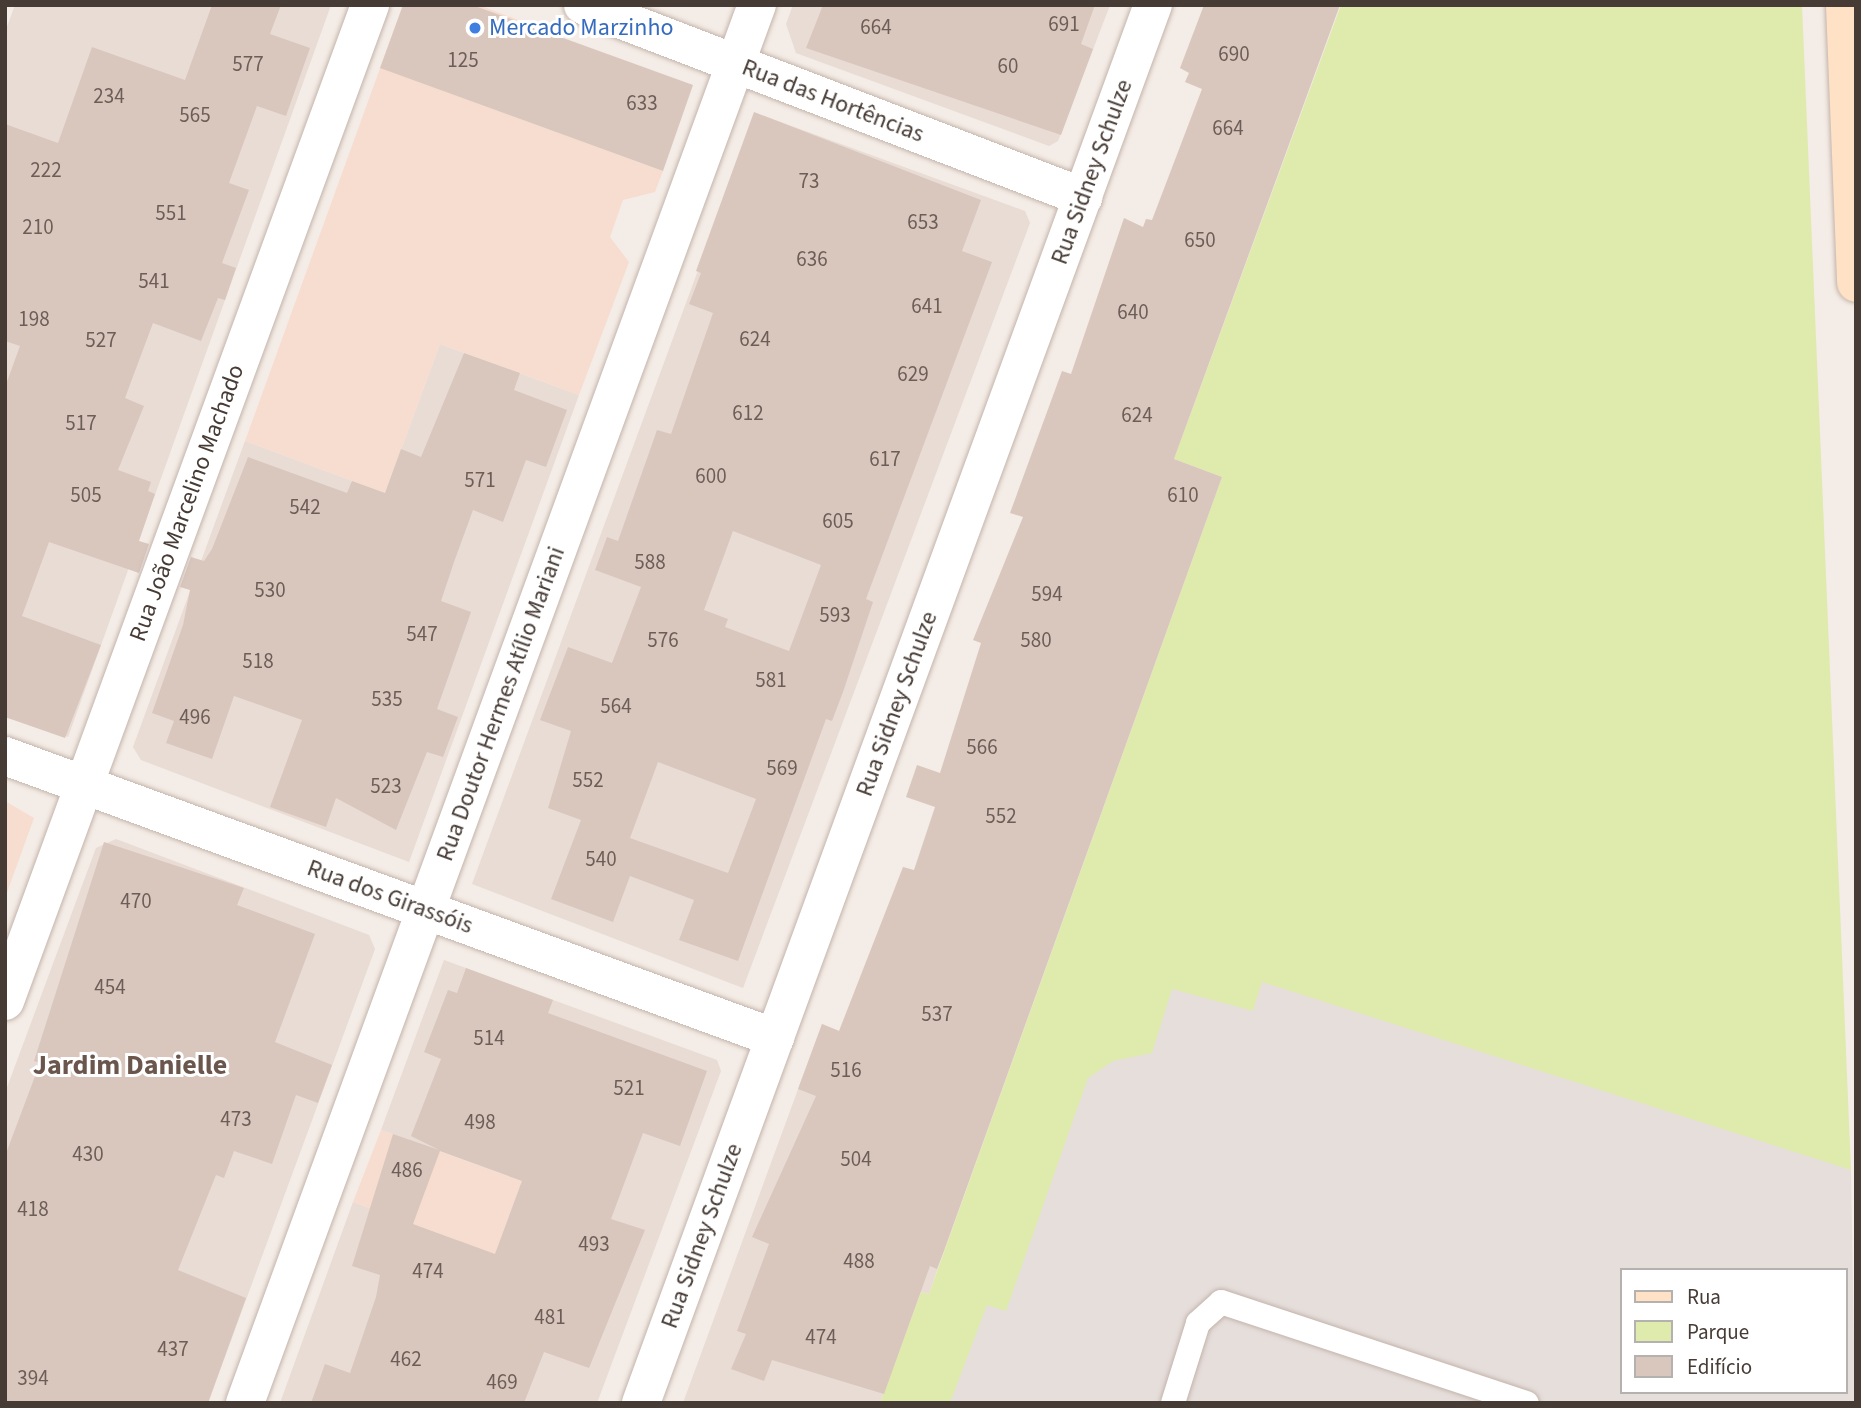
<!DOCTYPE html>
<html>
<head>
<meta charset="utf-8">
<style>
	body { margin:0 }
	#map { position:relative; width:1861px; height:1408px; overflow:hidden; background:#f4ece6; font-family:"Source Sans 3",sans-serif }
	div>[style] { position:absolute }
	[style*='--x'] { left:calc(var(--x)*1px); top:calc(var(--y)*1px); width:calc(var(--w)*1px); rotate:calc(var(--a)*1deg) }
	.residential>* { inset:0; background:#e8dcd4 }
	.commercial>* { inset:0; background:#f7dcd0 }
	.industrial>* { inset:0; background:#e6dedb }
	.green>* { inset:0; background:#dfeaad }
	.building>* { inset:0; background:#d9c7be }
	.roads { filter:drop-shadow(0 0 2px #c3b4ab) drop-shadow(0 0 2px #c3b4ab) }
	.service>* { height:24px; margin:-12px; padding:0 12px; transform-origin:12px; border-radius:12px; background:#fff }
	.minor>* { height:38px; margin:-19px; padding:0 19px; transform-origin:19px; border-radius:19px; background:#fff }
	.secondary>* { height:38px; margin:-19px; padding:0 19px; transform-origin:19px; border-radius:19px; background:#ffe1c5 }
	.dots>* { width:19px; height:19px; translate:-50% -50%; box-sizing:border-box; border:4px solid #fff; border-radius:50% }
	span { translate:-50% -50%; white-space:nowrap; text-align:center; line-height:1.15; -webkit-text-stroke:6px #fff; paint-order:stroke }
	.number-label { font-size:21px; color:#6c5e57 }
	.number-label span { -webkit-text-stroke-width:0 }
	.shop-label { font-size:24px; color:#366cbe }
	.left { translate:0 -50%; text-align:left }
	.street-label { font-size:24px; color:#473b35 }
	.quarter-label { font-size:28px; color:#6a564c; font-weight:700 }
	.frame { position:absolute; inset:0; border:7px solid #473b35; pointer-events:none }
	.legend { position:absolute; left:1620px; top:1268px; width:228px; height:126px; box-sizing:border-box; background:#fff; border:2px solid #b5b1ae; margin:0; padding:9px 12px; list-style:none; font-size:21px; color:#473b35 }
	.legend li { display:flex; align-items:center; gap:14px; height:35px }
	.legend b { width:35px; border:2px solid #b5b1ae }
</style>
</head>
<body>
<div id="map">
	<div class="residential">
		<div style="clip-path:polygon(15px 5px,331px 5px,68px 737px,5px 717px,5px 32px)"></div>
		<div style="clip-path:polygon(793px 5px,1110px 5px,1058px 141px,1049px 146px,796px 53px,786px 24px)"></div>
		<div style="clip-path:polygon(756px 113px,1025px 211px,1030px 223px,743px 988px,472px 884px)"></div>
		<div style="clip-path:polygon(440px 344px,579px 395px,409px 862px,141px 760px,133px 747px,245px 441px,385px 493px)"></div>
		<div style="clip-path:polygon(116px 839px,369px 935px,375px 949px,208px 1403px,5px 1403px,5px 1093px,96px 848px)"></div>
		<div style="clip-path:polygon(444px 960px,717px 1060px,721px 1071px,597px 1403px,280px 1403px,353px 1202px,458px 1241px,522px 1181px,381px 1130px)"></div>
		<div style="clip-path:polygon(822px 1024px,839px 1031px,945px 1247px,929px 1294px,921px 1292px,880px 1403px,683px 1403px)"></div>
	</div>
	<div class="commercial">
		<div style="clip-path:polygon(403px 5px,479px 5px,552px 33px,521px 119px,663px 171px,655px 192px,623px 200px,610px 237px,629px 262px,579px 395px,440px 344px,385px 493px,245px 441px)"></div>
		<div style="clip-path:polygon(5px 801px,34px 818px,5px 898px)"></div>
		<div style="clip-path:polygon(381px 1130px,522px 1181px,495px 1254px,353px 1202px)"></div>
	</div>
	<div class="industrial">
		<div style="clip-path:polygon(evenodd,1103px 916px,1851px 1170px,1855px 1403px,929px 1403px,1103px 916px,1621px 1270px,1845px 1270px,1845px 1392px,1621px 1392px,1621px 1270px)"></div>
	</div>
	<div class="green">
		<div style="clip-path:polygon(1341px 5px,1802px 5px,1851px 1170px,1262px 982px,1253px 1011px,1172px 989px,1152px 1053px,1113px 1061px,1088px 1078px,1006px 1311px,987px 1305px,950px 1403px,880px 1403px,921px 1292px,929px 1294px,1222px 477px,1174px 459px)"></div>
	</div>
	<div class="building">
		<div style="clip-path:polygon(212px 5px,281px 5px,270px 34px,310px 48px,286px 116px,257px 106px,229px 183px,249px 190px,222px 263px,236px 268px,225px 300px,218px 298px,201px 341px,153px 323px,125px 398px,144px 406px,118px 470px,151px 482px,148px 491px,155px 494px,139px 541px,149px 544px,139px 573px,49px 542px,22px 616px,101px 645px,65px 738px,5px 717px,5px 387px,20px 346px,5px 341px,5px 124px,58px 143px,92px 47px,185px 80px)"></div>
		<div style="clip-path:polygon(403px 5px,472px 5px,693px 85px,663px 171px,380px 68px)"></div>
		<div style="clip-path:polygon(823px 5px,1095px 5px,1081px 44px,1093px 49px,1061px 135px,806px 48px)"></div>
		<div style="clip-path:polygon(1204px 5px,1340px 5px,1174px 459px,1222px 477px,944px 1251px,937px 1269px,930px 1266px,884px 1394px,772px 1360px,764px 1381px,731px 1369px,746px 1334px,737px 1331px,769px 1244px,752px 1237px,816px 1096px,798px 1089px,822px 1024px,839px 1031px,903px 867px,914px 870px,935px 807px,906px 797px,917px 765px,940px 773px,981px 643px,973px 640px,1023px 517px,1010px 513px,1062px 371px,1071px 374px,1124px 218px,1143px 227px,1146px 219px,1152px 220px,1202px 89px,1185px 82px,1189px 73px,1180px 68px)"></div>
		<div style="clip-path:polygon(evenodd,754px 112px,981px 200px,962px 251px,992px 262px,866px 599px,873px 602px,843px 692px,832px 721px,826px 719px,738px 961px,679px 940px,694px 900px,630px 876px,613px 922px,551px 899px,581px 820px,548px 808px,571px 731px,540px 720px,568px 647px,612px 663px,641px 587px,595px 570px,607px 537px,618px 541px,657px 430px,671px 434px,713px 313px,689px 304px,701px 273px,696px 271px,754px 112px,733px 531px,821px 565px,789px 651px,725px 627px,728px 619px,704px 610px,733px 531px,754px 112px,658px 762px,756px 799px,728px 873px,630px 838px,658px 762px)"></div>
		<div style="clip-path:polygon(464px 353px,520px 373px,514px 390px,567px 410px,546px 467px,526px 460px,503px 522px,473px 510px,454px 562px,441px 601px,471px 612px,437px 709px,458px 717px,443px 757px,427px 752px,396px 830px,336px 798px,326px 827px,270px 807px,302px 720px,234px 696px,212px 759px,166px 743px,174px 721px,152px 713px,183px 625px,190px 590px,180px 587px,191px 557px,204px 561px,212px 549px,248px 457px,347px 493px,352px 481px,385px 493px,401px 449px,421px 457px)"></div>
		<div style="clip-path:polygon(104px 842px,244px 888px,237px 905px,315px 934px,275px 1042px,332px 1065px,318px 1103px,296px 1095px,272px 1164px,234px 1151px,224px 1178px,216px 1175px,178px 1270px,246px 1298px,208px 1403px,5px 1403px,5px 1156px,40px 1063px,34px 1061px)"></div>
		<div style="clip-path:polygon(evenodd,466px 968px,553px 1000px,548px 1013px,707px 1071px,680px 1146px,643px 1133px,611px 1219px,645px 1230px,589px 1368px,544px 1352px,524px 1403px,311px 1403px,325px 1364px,350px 1373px,376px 1297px,380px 1275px,352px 1266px,393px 1134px,439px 1150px,411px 1136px,441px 1059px,424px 1052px,448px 990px,457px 993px,466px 968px,440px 1151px,522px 1181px,495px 1254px,413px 1224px,440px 1151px)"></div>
	</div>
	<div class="roads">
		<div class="service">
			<div style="--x:1173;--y:1403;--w:84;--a:-72.6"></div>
			<div style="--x:1198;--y:1323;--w:31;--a:-42"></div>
			<div style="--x:1221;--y:1302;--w:322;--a:18.3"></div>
		</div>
		<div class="minor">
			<div style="--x:583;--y:5;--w:536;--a:21.01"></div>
			<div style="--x:5;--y:756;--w:820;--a:20.11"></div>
			<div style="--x:5;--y:1001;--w:1061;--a:-69.87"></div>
			<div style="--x:245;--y:1403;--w:1489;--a:-69.89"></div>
			<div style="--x:641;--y:1403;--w:1489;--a:-69.89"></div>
		</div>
		<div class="secondary">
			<div style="--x:1845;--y:5;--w:278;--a:87.7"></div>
		</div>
	</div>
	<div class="dots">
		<div style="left:475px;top:28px;background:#3f7fe0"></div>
	</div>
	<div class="number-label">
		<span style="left:1064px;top:24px">691</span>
		<span style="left:876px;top:27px">664</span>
		<span style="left:1234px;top:54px">690</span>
		<span style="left:463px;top:60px">125</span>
		<span style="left:248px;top:64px">577</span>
		<span style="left:1008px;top:66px">60</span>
		<span style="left:109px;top:96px">234</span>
		<span style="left:642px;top:103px">633</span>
		<span style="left:195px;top:115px">565</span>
		<span style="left:1228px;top:128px">664</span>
		<span style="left:46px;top:170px">222</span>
		<span style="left:809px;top:181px">73</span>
		<span style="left:171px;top:213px">551</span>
		<span style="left:923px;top:222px">653</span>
		<span style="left:38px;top:227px">210</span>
		<span style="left:1200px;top:240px">650</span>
		<span style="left:812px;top:259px">636</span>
		<span style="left:154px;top:281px">541</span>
		<span style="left:927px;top:306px">641</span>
		<span style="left:1133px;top:312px">640</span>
		<span style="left:34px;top:319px">198</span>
		<span style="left:755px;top:339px">624</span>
		<span style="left:101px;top:340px">527</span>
		<span style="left:913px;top:374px">629</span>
		<span style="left:748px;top:413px">612</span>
		<span style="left:1137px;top:415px">624</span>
		<span style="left:81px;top:423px">517</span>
		<span style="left:885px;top:459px">617</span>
		<span style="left:711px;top:476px">600</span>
		<span style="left:480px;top:480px">571</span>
		<span style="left:86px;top:495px">505</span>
		<span style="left:1183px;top:495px">610</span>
		<span style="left:305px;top:507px">542</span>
		<span style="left:838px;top:521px">605</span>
		<span style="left:650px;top:562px">588</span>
		<span style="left:270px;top:590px">530</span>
		<span style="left:1047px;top:594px">594</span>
		<span style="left:835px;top:615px">593</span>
		<span style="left:422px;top:634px">547</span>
		<span style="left:663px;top:640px">576</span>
		<span style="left:1036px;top:640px">580</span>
		<span style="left:258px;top:661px">518</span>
		<span style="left:771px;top:680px">581</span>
		<span style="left:387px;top:699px">535</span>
		<span style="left:616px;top:706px">564</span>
		<span style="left:195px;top:717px">496</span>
		<span style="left:982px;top:747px">566</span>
		<span style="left:782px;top:768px">569</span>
		<span style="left:588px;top:780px">552</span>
		<span style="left:386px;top:786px">523</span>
		<span style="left:1001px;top:816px">552</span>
		<span style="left:601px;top:859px">540</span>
		<span style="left:136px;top:901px">470</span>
		<span style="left:110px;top:987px">454</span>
		<span style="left:937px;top:1014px">537</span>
		<span style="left:489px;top:1038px">514</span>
		<span style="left:846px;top:1070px">516</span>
		<span style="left:629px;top:1088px">521</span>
		<span style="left:236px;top:1119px">473</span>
		<span style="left:480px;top:1122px">498</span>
		<span style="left:88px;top:1154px">430</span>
		<span style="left:856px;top:1159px">504</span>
		<span style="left:407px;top:1170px">486</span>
		<span style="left:33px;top:1209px">418</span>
		<span style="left:594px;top:1244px">493</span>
		<span style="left:859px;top:1261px">488</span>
		<span style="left:428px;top:1271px">474</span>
		<span style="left:550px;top:1317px">481</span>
		<span style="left:821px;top:1337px">474</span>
		<span style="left:173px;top:1349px">437</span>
		<span style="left:406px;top:1359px">462</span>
		<span style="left:33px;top:1378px">394</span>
		<span style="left:502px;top:1382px">469</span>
	</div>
	<div class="shop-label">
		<span class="left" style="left:489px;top:28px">Mercado Marzinho</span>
	</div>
	<div class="street-label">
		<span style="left:833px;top:101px;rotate:21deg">Rua das Hortências</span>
		<span style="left:1092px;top:172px;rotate:-70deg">Rua Sidney Schulze</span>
		<span style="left:187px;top:503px;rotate:-70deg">Rua João Marcelino Machado</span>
		<span style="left:501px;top:704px;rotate:-70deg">Rua Doutor Hermes Atílio Mariani</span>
		<span style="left:897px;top:704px;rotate:-70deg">Rua Sidney Schulze</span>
		<span style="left:390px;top:897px;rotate:20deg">Rua dos Girassóis</span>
		<span style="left:702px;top:1236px;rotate:-70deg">Rua Sidney Schulze</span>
	</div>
	<div class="quarter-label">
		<span style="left:130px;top:1065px">Jardim Danielle</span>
	</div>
	<div class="frame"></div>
	<ul class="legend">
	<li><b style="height:9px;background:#ffe1c5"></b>Rua</li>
	<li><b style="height:19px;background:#dfeaad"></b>Parque</li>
	<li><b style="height:19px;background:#d9c7be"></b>Edifício</li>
	</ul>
</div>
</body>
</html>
